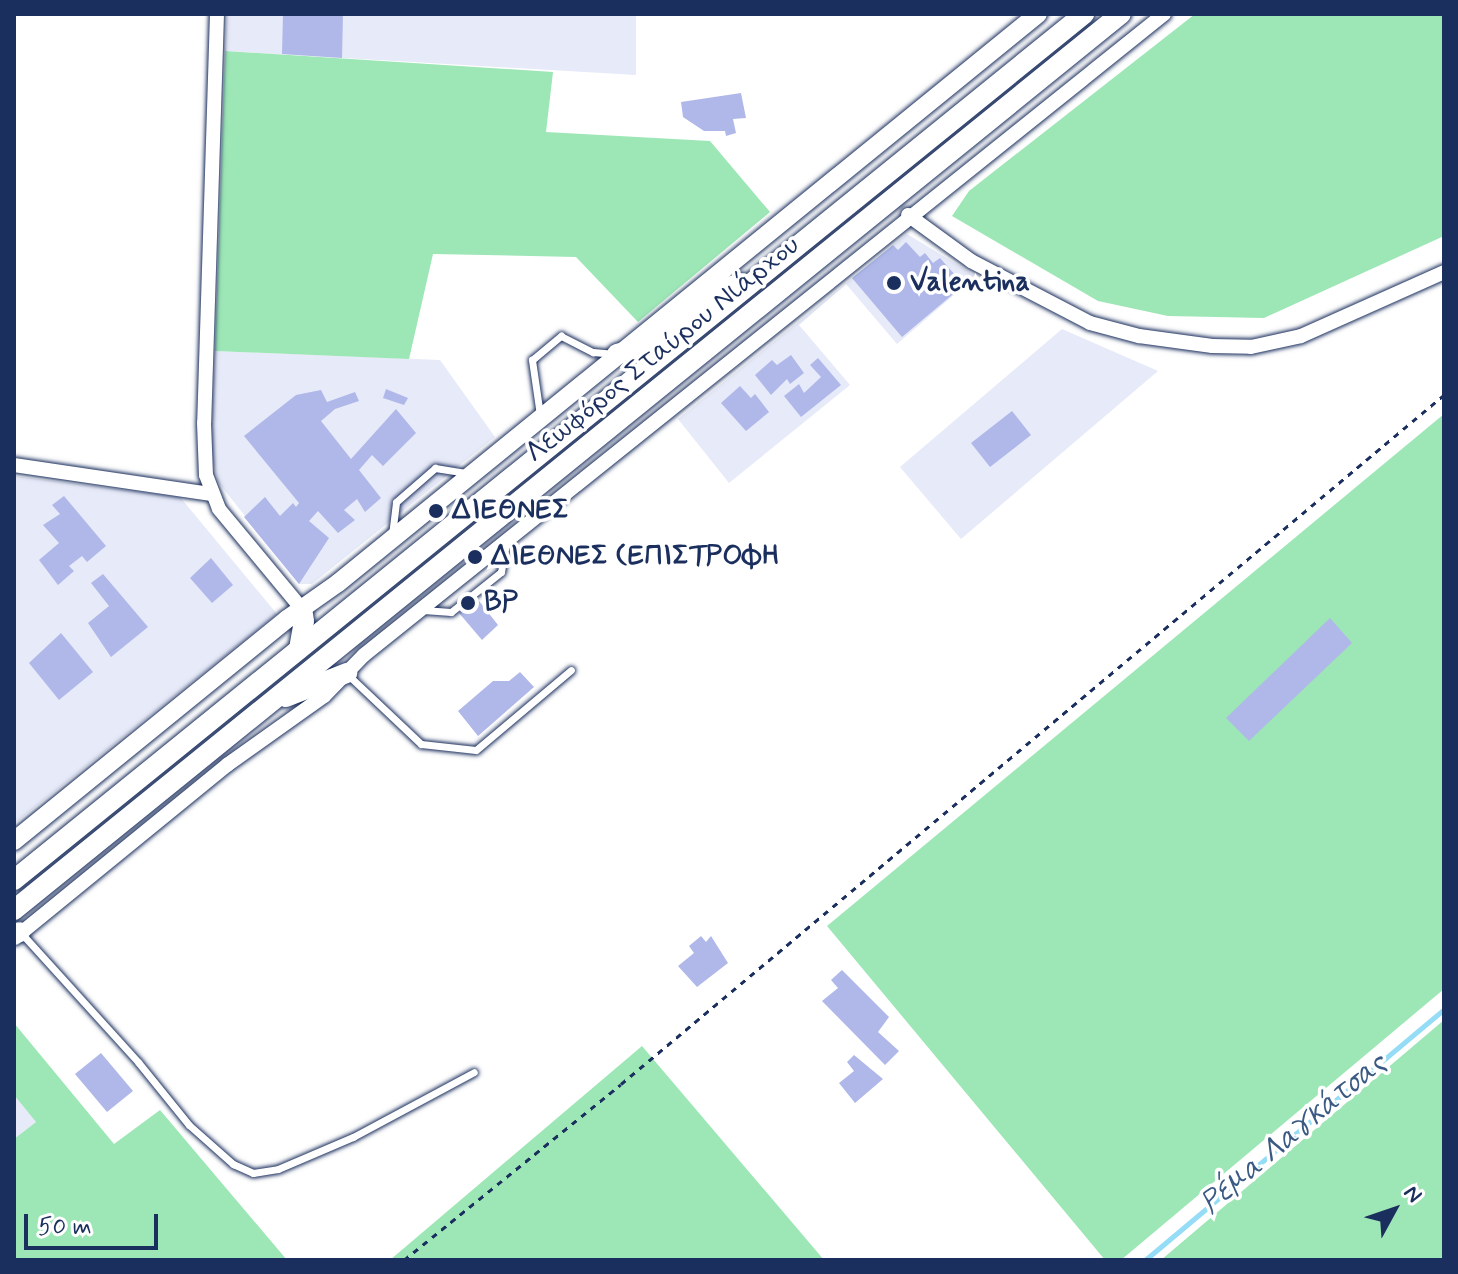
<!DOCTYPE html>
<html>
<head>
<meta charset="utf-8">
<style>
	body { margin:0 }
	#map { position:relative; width:1458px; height:1274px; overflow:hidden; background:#fff; font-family:Mynerve,sans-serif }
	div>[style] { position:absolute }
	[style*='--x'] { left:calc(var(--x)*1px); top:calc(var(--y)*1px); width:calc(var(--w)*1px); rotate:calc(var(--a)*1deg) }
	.built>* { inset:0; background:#e7eaf8 }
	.green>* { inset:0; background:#9de6b5 }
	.stream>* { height:5px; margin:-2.5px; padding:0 2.5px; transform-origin:2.5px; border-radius:2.5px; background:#95dcf7 }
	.building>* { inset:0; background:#afb8e9 }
	.path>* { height:3px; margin-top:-1.5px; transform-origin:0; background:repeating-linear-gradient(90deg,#1b2f5e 0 6px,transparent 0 12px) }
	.roads { filter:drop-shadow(0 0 2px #1b2f5e) drop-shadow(0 0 2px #1b2f5e) }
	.service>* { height:7px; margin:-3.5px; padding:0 3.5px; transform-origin:3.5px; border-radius:3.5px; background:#fff }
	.minor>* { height:14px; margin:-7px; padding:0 7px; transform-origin:7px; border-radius:7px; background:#fff }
	.tertiary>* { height:18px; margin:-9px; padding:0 9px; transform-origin:9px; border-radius:9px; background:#fff }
	.secondary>* { height:20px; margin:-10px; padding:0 10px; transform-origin:10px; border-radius:10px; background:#fff }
	.dots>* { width:22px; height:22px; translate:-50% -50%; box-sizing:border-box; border:4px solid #fff; border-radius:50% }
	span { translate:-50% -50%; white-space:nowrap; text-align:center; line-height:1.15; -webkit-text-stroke:7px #fff; paint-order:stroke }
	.poi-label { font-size:28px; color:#1b2f5e; font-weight:700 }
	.left { translate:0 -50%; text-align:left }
	.street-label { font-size:28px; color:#1b2f5e }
	.water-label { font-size:30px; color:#3a5a84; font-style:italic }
	.frame { position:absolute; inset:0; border:16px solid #1b2f5e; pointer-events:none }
	.north { position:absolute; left:1354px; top:1170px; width:80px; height:80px; -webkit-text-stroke:6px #fff; paint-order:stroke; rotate:50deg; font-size:22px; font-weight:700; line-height:32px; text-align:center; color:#1b2f5e }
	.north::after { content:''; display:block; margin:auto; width:28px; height:36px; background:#1b2f5e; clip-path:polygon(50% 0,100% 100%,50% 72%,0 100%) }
	.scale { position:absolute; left:24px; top:1214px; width:134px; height:36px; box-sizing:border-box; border:4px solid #1b2f5e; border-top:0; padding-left:10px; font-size:24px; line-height:28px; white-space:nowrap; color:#1b2f5e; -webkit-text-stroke:6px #fff; paint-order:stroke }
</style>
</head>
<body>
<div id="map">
	<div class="built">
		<div style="clip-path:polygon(227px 14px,636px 14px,636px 75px,225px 51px)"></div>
		<div style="clip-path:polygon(907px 234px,976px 276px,897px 344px,846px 284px,799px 325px,850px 385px,729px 483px,678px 419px)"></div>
		<div style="clip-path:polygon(1062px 329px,1158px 371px,961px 539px,900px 467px)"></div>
		<div style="clip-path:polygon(215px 351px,440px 360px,495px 437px,312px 584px,299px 584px,218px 482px,211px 452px)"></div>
		<div style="clip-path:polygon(14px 476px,180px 497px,277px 614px,14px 824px)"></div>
		<div style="clip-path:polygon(14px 1095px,36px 1122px,14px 1139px)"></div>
	</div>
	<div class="green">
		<div style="clip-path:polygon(1195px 14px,1444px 14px,1444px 236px,1264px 318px,1168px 316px,1098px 301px,952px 216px,969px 191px)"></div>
		<div style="clip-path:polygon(225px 51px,553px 72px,546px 132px,710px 141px,770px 212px,638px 322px,576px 257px,433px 254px,409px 359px,215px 351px)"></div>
		<div style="clip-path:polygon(1444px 414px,1444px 989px,1121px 1260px,1105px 1260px,827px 926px)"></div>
		<div style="clip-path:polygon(1444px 1020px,1443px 1260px,1161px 1260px)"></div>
		<div style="clip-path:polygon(14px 1023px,114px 1144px,160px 1110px,287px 1260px,14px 1260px,14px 1139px,36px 1122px,14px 1095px)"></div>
		<div style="clip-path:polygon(642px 1046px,824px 1260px,390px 1260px)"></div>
	</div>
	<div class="stream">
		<div style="--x:1145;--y:1260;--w:390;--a:-40"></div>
	</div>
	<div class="building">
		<div style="clip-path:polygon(283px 14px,343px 14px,342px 58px,282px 54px)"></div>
		<div style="clip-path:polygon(741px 93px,746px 118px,733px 119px,736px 133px,726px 136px,725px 131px,704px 131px,683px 117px,681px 102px)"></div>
		<div style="clip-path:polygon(906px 242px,920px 257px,925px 253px,933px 263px,940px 258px,964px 285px,902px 337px,852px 278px,893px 245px,898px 250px)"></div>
		<div style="clip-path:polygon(791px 355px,804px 373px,790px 384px,787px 379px,771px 395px,755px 375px,772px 360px,777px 365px)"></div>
		<div style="clip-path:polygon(818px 358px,841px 385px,801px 417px,784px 396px,799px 384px,804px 393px,821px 377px,810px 365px)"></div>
		<div style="clip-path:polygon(740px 386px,751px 398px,755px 394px,769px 412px,746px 431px,721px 403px)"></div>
		<div style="clip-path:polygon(386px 389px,408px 398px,404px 405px,383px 398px)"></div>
		<div style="clip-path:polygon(321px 390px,327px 402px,355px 392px,359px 401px,335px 409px,321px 421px,351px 459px,396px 409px,416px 433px,383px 466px,372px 455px,359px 470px,381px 498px,365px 512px,357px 499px,344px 510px,355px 520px,338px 533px,318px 511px,309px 521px,329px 538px,299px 584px,244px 517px,265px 497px,280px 516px,293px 503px,296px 507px,299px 503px,244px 436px,296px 395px)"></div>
		<div style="clip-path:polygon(1012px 411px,1031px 435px,990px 467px,971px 443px)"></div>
		<div style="clip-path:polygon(64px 496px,106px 546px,87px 562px,82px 556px,69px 566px,74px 571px,58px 585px,39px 560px,59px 543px,43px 525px,60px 514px,52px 505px)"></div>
		<div style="clip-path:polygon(211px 558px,233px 585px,212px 603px,190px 578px)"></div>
		<div style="clip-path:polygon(103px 574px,148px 627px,111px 657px,88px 623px,109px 606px,91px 583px)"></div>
		<div style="clip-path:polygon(476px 597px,498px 625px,482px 640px,459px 613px)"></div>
		<div style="clip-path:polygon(1330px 618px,1352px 643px,1249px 741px,1226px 718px)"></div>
		<div style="clip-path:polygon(61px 633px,93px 672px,59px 700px,29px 663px)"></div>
		<div style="clip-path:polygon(520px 672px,534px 687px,478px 736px,458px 711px,493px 681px,509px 681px)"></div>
		<div style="clip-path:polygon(701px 936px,706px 942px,711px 936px,728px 963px,697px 987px,678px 966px,694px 953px,689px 946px)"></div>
		<div style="clip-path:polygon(842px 970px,889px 1017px,878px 1032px,899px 1051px,885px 1065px,822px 1001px,838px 988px,831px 980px)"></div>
		<div style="clip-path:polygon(101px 1053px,133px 1091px,107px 1112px,75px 1074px)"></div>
		<div style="clip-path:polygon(854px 1055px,883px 1079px,855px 1103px,839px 1083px,854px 1071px,847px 1062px)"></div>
	</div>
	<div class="path">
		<div style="--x:404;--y:1260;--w:279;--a:-39"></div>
		<div style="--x:621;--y:1084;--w:1073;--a:-39.94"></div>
	</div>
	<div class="roads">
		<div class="service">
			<div style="--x:540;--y:415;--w:56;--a:-98.3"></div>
			<div style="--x:532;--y:360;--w:38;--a:-40"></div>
			<div style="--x:561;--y:336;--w:36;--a:27"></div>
			<div style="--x:593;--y:352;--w:22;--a:5"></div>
			<div style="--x:392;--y:535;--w:33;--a:-83"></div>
			<div style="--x:396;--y:502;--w:52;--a:-41.1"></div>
			<div style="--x:435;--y:468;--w:31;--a:9"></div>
			<div style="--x:423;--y:610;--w:28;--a:4"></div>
			<div style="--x:451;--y:612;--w:64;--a:-38.7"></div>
			<div style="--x:501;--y:572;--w:27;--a:-80"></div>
			<div style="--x:347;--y:674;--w:102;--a:43.4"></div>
			<div style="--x:421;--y:744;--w:55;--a:6.2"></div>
			<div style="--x:476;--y:750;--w:124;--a:-40.1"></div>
			<div style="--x:22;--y:934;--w:173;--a:47.8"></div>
			<div style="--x:138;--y:1062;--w:81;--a:51"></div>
			<div style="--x:189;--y:1125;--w:59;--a:41.6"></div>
			<div style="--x:233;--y:1164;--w:22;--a:24"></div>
			<div style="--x:253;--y:1173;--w:25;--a:-9"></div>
			<div style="--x:278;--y:1169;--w:82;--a:-23.1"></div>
			<div style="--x:353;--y:1137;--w:137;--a:-28.2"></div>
		</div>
		<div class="minor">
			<div style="--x:217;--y:14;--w:409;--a:91.8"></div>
			<div style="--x:204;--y:423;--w:52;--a:87.8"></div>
			<div style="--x:206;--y:475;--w:36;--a:69"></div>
			<div style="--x:219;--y:509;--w:130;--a:50.3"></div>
			<div style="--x:908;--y:215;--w:78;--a:36.1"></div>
			<div style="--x:971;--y:261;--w:134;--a:27.5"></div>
			<div style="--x:1090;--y:323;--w:51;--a:14.9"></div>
			<div style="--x:1139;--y:336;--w:74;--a:7.8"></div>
			<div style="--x:1212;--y:346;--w:39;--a:1"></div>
			<div style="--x:1251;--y:347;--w:51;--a:-12.4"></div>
			<div style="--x:1301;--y:336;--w:157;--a:-24.1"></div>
			<div style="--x:14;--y:465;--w:198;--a:8.4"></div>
			<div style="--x:15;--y:938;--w:274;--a:-39.2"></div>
			<div style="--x:227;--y:765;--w:119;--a:-35.4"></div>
			<div style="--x:324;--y:696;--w:57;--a:-45.7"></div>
			<div style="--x:364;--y:655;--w:1025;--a:-38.7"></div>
		</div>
		<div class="tertiary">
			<div style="--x:14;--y:841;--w:352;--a:-39.1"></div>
			<div style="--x:287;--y:619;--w:62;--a:-35.2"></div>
			<div style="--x:338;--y:583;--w:902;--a:-39.11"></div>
		</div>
		<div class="secondary">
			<div style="--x:617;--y:354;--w:31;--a:-15"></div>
			<div style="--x:647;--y:346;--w:96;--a:-36.5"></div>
			<div style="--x:724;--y:289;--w:17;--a:-21"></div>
			<div style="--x:299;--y:649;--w:28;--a:-80"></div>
			<div style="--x:304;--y:621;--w:12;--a:-99"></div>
			<div style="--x:286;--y:697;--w:66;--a:-21.5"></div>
			<div style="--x:14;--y:880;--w:1377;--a:-38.98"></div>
			<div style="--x:14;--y:910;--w:1424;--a:-38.99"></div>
			<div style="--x:14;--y:934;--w:6;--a:-18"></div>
		</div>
	</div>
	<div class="dots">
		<div style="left:894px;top:283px;background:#1b2f5e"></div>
		<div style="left:436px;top:511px;background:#1b2f5e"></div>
		<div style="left:475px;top:557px;background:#1b2f5e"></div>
		<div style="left:468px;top:603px;background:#1b2f5e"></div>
	</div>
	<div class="poi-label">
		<span class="left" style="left:910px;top:283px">Valentina</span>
		<span class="left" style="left:452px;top:511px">ΔΙΕΘΝΕΣ</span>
		<span class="left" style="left:491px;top:557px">ΔΙΕΘΝΕΣ (ΕΠΙΣΤΡΟΦΗ</span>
		<span class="left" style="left:484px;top:603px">BP</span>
	</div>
	<div class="street-label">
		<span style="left:663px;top:350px;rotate:-39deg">Λεωφόρος Σταύρου Νιάρχου</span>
	</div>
	<div class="water-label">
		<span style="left:1294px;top:1134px;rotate:-40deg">Ρέμα Λαγκάτσας</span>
	</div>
	<div class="frame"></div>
	<div class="north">N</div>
	<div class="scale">50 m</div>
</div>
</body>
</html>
